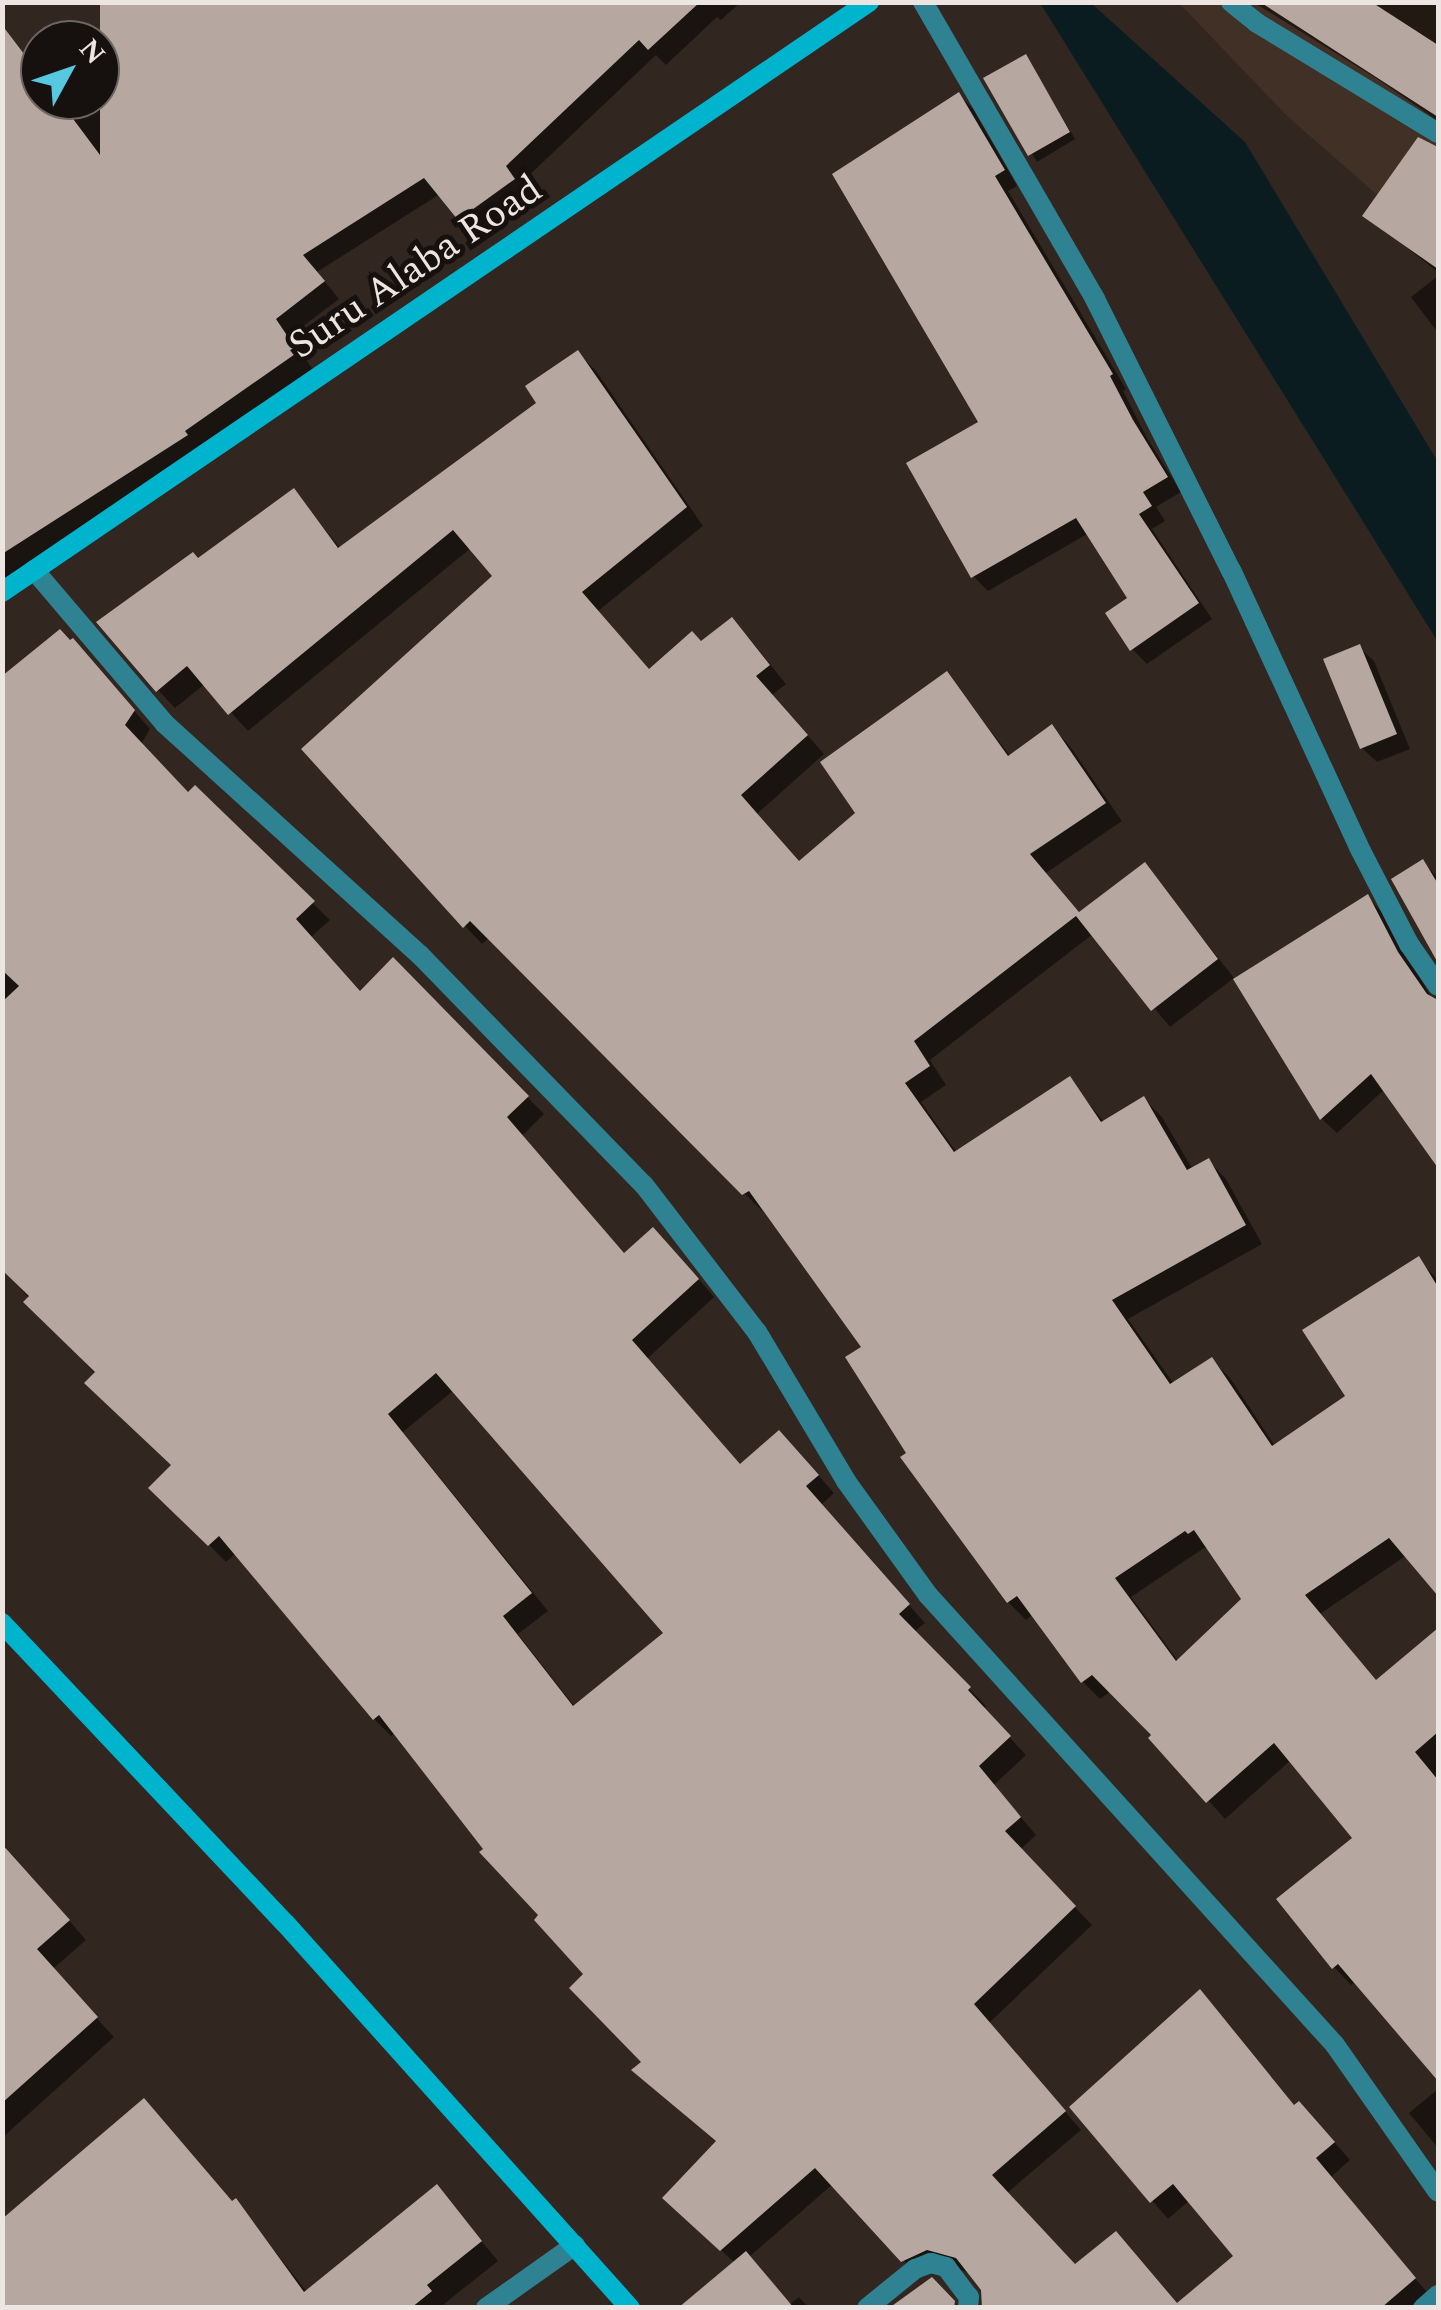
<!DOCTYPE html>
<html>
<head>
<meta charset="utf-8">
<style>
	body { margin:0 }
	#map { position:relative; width:1441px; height:2310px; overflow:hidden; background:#322720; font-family:Spectral,serif }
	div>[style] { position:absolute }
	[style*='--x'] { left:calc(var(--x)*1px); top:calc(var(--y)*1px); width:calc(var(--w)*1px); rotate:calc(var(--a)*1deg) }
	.built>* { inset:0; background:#403025 }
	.water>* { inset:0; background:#0b1c20 }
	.shadow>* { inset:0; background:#0007 }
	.building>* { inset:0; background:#b6a8a0 }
	.lane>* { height:20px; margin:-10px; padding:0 10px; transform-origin:10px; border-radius:10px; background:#2f8292 }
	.street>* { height:20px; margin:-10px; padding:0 10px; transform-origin:10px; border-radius:10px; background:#2f8292 }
	.secondary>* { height:20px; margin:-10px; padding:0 10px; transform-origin:10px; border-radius:10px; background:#00b4ce }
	span { translate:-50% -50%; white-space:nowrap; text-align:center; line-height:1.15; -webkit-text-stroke:10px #16110e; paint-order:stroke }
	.street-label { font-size:40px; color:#ede5e1 }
	.frame { position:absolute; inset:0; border:5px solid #ede5e1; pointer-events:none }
	.north { position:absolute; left:20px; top:20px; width:100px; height:100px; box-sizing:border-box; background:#16110e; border:2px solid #6c6662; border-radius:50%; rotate:50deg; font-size:28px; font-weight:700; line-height:40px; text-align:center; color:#ede5e1 }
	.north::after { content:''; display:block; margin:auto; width:35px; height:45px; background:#56c9e0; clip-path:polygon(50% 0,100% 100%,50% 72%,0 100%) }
</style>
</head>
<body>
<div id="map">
	<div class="built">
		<div style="clip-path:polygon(1179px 3px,1438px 3px,1438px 248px,1286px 115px)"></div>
	</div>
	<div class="water">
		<div style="clip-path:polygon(1040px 3px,1091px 3px,1245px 142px,1438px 462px,1438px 642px)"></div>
	</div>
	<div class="shadow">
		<div style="clip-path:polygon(119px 2px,741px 2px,721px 20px,717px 17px,666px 65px,656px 55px,520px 184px,529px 196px,476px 235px,440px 194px,317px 272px,339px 299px,290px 336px,313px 370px,2px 582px,2px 40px,8px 36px,40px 73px,40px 100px,100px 100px,100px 40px,92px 40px,129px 15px)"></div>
		<div style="clip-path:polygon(1253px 2px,1438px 2px,1438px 121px,1379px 80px)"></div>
		<div style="clip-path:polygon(1026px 57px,1075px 139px,1037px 162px,986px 79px)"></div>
		<div style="clip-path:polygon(959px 95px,973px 109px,1017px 186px,1008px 191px,1126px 389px,1123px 391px,1147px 438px,1181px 492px,1156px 507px,1165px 521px,1152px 529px,1212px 619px,1147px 664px,1132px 649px,1131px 599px,1089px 533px,988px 591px,973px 576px,981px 423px)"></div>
		<div style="clip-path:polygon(1419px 140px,1438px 146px,1438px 272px,1366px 216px)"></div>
		<div style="clip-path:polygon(1438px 276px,1438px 333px,1411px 297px)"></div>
		<div style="clip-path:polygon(evenodd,578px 353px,596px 371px,703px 526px,598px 611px,650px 671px,702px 644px,731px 620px,749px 638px,786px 684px,772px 695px,824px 754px,757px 814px,800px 863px,859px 814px,947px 674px,1011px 757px,1052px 727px,1069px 745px,1122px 821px,1046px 873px,1080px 913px,1145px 865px,1234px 978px,1170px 1027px,1093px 934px,930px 1060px,946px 1085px,921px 1102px,957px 1153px,1069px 1079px,1105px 1123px,1144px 1099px,1162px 1117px,1193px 1170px,1209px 1161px,1226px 1179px,1262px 1244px,1128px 1319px,1174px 1384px,1212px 1360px,1230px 1378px,1275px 1446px,1348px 1397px,1418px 1259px,1438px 1280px,1438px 1592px,1407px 1555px,1320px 1614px,1377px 1682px,1438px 1631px,1438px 2077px,1356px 1981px,1351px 1985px,1334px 1967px,1355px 1838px,1291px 1760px,1225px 1819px,1111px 1691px,1100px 1699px,1082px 1681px,1033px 1614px,1026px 1620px,1008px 1602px,910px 1453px,865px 1348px,765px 1209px,762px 1211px,490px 937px,482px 944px,465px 926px,496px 577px,471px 548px,248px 731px,205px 684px,175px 708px,158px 690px,199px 561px,294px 492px,341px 549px,539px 404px,578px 353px,1204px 1548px,1210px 1549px,1244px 1599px,1179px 1662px,1131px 1597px,1204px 1548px)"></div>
		<div style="clip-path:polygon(evenodd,73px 641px,150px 729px,141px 744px,189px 795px,195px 788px,330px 920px,311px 937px,362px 994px,393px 960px,544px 1114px,522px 1136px,625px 1255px,670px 1247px,710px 1292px,714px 1297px,647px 1359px,741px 1466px,796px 1450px,834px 1493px,821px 1505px,925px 1623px,914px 1632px,986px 1706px,983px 1709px,1026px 1755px,994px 1785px,1036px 1835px,1020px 1850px,1092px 1925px,989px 2023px,1081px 2130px,1007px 2193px,1076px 2267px,1178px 2305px,1237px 2256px,1190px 2200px,1168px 2219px,1072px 2107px,1296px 2107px,1316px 2121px,1350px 2160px,1331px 2177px,1431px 2297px,1418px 2308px,984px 2308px,983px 2289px,971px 2273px,946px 2266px,920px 2278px,833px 2184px,749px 2257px,790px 2304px,799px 2297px,809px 2308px,708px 2308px,735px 2263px,683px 2215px,718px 2143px,652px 2087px,645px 2062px,587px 1974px,395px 1733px,391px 1736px,374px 1719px,236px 1553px,226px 1562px,152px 1488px,174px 1465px,2px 1267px,2px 679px,73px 641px,454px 1390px,666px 1633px,575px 1707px,518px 1634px,548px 1611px,403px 1432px,454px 1390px)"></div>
		<div style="clip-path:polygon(1359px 647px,1374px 661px,1410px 749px,1377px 762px,1362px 748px)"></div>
		<div style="clip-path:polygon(1423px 862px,1438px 878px,1438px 958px,1423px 936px)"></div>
		<div style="clip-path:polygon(1367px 897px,1382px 912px,1431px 997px,1438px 999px,1438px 1160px,1385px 1089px,1337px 1133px,1322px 1119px,1236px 980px)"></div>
		<div style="clip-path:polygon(2px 1843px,86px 1940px,39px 1981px,2px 1937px)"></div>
		<div style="clip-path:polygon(83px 2003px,114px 2037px,2px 2138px,2px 2013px)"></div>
		<div style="clip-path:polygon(1438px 2089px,1438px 2148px,1409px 2113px)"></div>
		<div style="clip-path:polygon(437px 2187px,498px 2261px,444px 2304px,446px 2308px,2px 2308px,236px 2202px,307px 2292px)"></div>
	</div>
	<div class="building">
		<div style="clip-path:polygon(100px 2px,700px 2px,648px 50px,639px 40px,506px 166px,515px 179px,458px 220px,424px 178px,303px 255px,325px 281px,276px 319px,298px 352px,185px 431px,188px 435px,2px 554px,2px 25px,40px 75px,40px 100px,59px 100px,100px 155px)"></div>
		<div style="clip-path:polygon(1260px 2px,1373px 3px,1438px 45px,1438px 117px)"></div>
		<div style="clip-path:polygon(1026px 54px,1070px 132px,1028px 156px,983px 78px)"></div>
		<div style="clip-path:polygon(959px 92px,1005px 170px,995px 176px,1113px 374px,1110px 376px,1133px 420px,1168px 477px,1143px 492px,1152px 506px,1139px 514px,1199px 603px,1130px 651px,1105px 613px,1127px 598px,1076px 518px,971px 578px,906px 463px,978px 422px,832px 174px)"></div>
		<div style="clip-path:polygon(1418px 137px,1438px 147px,1438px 269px,1362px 216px)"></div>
		<div style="clip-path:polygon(evenodd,578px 350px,687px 507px,582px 592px,649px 669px,692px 631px,701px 641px,732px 617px,770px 665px,756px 676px,808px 735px,741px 795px,799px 861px,855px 813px,820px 762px,947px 671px,1008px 756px,1052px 724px,1106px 803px,1030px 854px,1079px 912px,1145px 862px,1218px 959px,1151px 1011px,1076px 916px,914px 1041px,930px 1066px,905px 1083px,954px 1152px,1070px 1076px,1101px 1122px,1144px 1096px,1187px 1170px,1209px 1158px,1246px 1225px,1112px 1300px,1170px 1384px,1212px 1357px,1272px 1446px,1345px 1396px,1302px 1330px,1419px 1256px,1438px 1287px,1438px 1596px,1389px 1538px,1305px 1595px,1376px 1680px,1438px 1628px,1438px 1732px,1415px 1752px,1438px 1780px,1438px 2081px,1338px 1964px,1332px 1969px,1276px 1899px,1352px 1838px,1274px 1743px,1206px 1803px,1148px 1738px,1151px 1735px,1092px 1675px,1081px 1683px,1017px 1596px,1007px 1603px,900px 1457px,906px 1453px,845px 1357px,861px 1347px,749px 1191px,742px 1195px,470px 921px,463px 928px,301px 749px,492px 576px,453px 530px,228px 715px,187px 666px,156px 692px,96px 622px,193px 552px,198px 558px,294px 488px,338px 548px,536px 403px,525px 386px,578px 350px,1194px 1530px,1241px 1599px,1176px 1661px,1115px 1578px,1185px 1531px,1188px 1534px,1194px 1530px)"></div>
		<div style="clip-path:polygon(evenodd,60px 629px,70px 640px,73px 638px,135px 710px,125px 725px,188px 792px,195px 785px,315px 901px,296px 919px,360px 991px,393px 957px,529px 1096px,507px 1117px,624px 1253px,653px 1227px,693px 1272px,699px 1279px,632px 1340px,740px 1464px,779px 1430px,819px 1475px,806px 1486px,910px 1604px,899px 1614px,971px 1687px,968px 1690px,1011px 1736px,979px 1766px,1021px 1817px,1005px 1831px,1076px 1906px,974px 2004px,1066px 2111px,992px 2175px,1075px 2264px,1116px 2231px,1177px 2303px,1233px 2256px,1173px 2184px,1150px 2203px,1069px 2107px,1200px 1989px,1294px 2105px,1299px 2101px,1335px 2142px,1316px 2158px,1416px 2278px,1381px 2308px,982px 2308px,981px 2290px,956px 2258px,927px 2250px,901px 2262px,815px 2168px,720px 2251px,662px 2198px,716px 2141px,631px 2070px,641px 2062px,569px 1988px,583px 1974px,534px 1920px,538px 1915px,479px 1852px,483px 1849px,379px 1715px,373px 1720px,219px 1536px,208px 1546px,148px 1488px,171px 1465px,84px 1383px,95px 1372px,23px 1302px,29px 1296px,2px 1270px,2px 1002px,19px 986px,2px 970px,2px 676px,60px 629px,436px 1373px,663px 1633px,573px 1706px,503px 1616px,532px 1593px,388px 1414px,436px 1373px)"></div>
		<div style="clip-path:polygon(1360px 644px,1397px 734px,1360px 749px,1323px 659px)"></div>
		<div style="clip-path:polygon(1423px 859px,1438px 884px,1438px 963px,1391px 879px)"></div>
		<div style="clip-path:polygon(1368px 894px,1398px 952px,1427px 994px,1438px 1000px,1438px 1168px,1371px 1074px,1320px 1120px,1233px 979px)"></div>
		<div style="clip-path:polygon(2px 1844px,70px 1920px,37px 1949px,98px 2017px,2px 2103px)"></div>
		<div style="clip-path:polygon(144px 2098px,232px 2201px,236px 2198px,304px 2292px,437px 2184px,482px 2241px,427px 2285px,432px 2291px,411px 2308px,2px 2308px,2px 2219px)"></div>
		<div style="clip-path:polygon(746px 2251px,794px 2308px,678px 2308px)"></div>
		<div style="clip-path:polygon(932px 2277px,955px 2301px,954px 2308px,889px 2308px)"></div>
	</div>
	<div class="lane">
		<div style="--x:923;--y:2;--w:343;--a:59.9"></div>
		<div style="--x:1095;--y:299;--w:305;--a:63.4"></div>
		<div style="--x:1232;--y:572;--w:307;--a:65.2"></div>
		<div style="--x:1361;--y:851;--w:105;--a:62.7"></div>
		<div style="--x:1409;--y:944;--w:51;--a:55.4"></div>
		<div style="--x:1231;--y:2;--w:33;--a:39"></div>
		<div style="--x:1257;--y:23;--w:212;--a:31.3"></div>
		<div style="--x:867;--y:2308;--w:62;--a:-39.1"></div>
		<div style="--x:915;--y:2269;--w:17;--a:-21"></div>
		<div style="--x:931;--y:2263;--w:16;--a:15"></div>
		<div style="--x:946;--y:2267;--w:38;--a:53"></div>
		<div style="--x:969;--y:2297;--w:11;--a:95"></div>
	</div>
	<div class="street">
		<div style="--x:34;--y:570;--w:201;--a:49.6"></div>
		<div style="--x:164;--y:723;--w:345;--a:42.2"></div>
		<div style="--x:420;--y:955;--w:321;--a:45.8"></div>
		<div style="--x:644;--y:1185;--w:185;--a:52.5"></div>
		<div style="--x:757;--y:1332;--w:174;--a:59.1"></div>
		<div style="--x:846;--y:1481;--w:140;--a:54.3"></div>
		<div style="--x:928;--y:1595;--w:607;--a:47.87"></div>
		<div style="--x:1335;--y:2045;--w:179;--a:55"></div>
		<div style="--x:486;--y:2308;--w:109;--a:-35.3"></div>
		<div style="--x:1423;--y:2308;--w:20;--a:-41"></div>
	</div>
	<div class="secondary">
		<div style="--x:2;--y:592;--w:1049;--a:-34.24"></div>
		<div style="--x:2;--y:1623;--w:412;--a:46.7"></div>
		<div style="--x:285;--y:1923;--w:517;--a:48.14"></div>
	</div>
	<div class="street-label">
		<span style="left:416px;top:268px;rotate:-34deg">Suru Alaba Road</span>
	</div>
	<div class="frame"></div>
	<div class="north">N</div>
</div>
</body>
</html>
